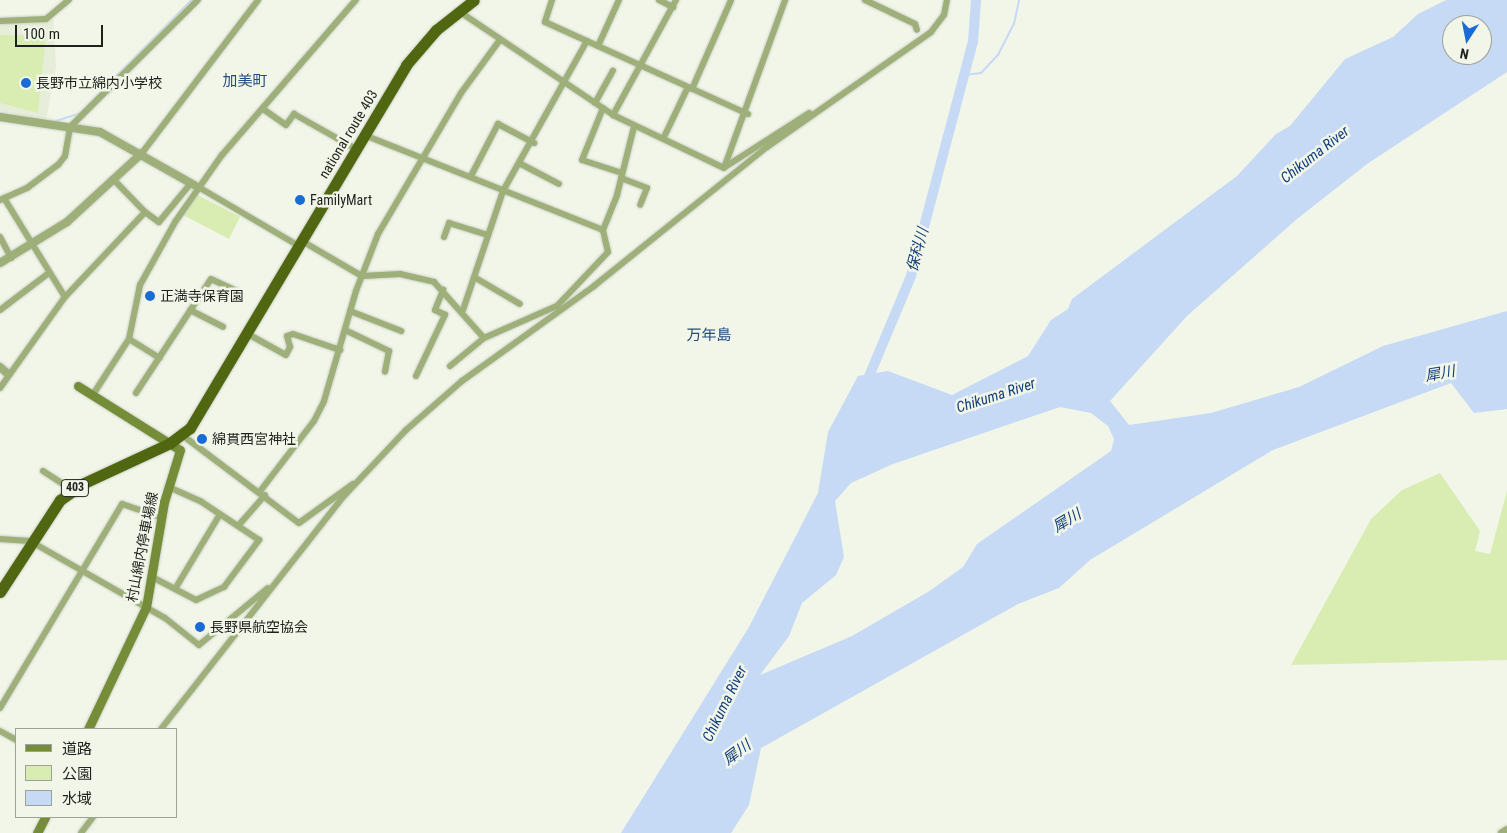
<!DOCTYPE html>
<html>
<head>
<meta charset="utf-8">
<style>
	body { margin:0 }
	#map { position:relative; width:1507px; height:833px; overflow:hidden; background:#f1f6e9; font-family:"Roboto Condensed","Noto Sans JP",sans-serif }
	div>[style] { position:absolute }
	[style*='--x'] { left:calc(var(--x)*1px); top:calc(var(--y)*1px); width:calc(var(--w)*1px); rotate:calc(var(--a)*1deg) }
	.built>* { inset:0; background:#e6eed9 }
	.green>* { inset:0; background:#d9edb3 }
	.water>* { inset:0; background:#c6d9f5 }
	.stream>* { height:2px; margin:-1px; padding:0 1px; transform-origin:1px; border-radius:1px; background:#c6d9f5 }
	.river>* { height:10px; margin:-5px; padding:0 5px; transform-origin:5px; border-radius:5px; background:#c6d9f5 }
	.roads { filter:drop-shadow(0 0 1px #cbd0c4) drop-shadow(0 0 1px #cbd0c4) }
	.minor>* { height:6px; margin:-3px; padding:0 3px; transform-origin:3px; border-radius:3px; background:#9eaf7a }
	.tertiary>* { height:8px; margin:-4px; padding:0 4px; transform-origin:4px; border-radius:4px; background:#9eaf7a }
	.secondary>* { height:9px; margin:-4.5px; padding:0 4.5px; transform-origin:4.5px; border-radius:4.5px; background:#758d38 }
	.trunk>* { height:11px; margin:-5.5px; padding:0 5.5px; transform-origin:5.5px; border-radius:5.5px; background:#516611 }
	.dots>* { width:14px; height:14px; translate:-50% -50%; box-sizing:border-box; border:2px solid #f1f6e9; border-radius:50% }
	span { translate:-50% -50%; white-space:nowrap; text-align:center; line-height:1.15; -webkit-text-stroke:5px #f1f6e9; paint-order:stroke }
	.shield-label span { padding:1px 4px; background:#f1f6e9; border:1px solid; border-radius:4px; -webkit-text-stroke-width:0 }
	.shield-label { font-size:12px; color:#1f211c; font-weight:700 }
	.poi-label { font-size:14px; color:#1f211c }
	.left { translate:0 -50%; text-align:left }
	.street-label { font-size:14px; color:#1f211c }
	.neighbourhood-label { font-size:15px; color:#264c82 }
	.water-label { font-size:15px; color:#143f7b; font-style:italic }
	.legend { position:absolute; left:15px; top:728px; width:162px; height:90px; box-sizing:border-box; background:#f1f6e9; border:1px solid #9da197; margin:0; padding:6px 9px; list-style:none; font-size:15px; color:#1f211c }
	.legend li { display:flex; align-items:center; gap:10px; height:25px }
	.legend b { width:25px; border:1px solid #9da197 }
	.north { position:absolute; left:1442px; top:15px; width:50px; height:50px; box-sizing:border-box; background:#f1f6e9; border:1px solid #9da197; border-radius:50%; rotate:191deg; font-size:14px; font-weight:700; line-height:20px; text-align:center; color:#1f211c }
	.north::after { content:''; display:block; margin:auto; width:18px; height:22px; background:#196cd6; clip-path:polygon(50% 0,100% 100%,50% 72%,0 100%) }
	.scale { position:absolute; left:15px; top:25px; width:88px; height:22px; box-sizing:border-box; border:2px solid #1f211c; border-top:0; padding-left:6px; font-size:15px; line-height:18px; white-space:nowrap; color:#1f211c; -webkit-text-stroke:4px #f1f6e9; paint-order:stroke }
</style>
</head>
<body>
<div id="map">
	<div class="built">
		<div style="clip-path:polygon(53px 14px,56px 67px,46px 120px,0 111px,0 25px,45px 21px)"></div>
	</div>
	<div class="green">
		<div style="clip-path:polygon(0 35px,46px 35px,38px 113px,0 103px)"></div>
		<div style="clip-path:polygon(196px 194px,240px 217px,229px 239px,183px 215px)"></div>
		<div style="clip-path:polygon(1440px 473px,1480px 531px,1475px 551px,1490px 554px,1507px 491px,1507px 660px,1291px 665px,1371px 519px,1402px 490px)"></div>
	</div>
	<div class="water">
		<div style="clip-path:polygon(evenodd,1446px 0,1507px 0,1507px 72px,1367px 164px,1297px 219px,1187px 316px,1110px 401px,1129px 425px,1211px 413px,1299px 387px,1383px 346px,1507px 311px,1507px 409px,1474px 413px,1451px 383px,1273px 450px,1090px 560px,1059px 588px,1018px 604px,761px 748px,749px 805px,731px 833px,621px 833px,749px 627px,818px 493px,828px 432px,858px 376px,888px 371px,952px 395px,1028px 356px,1051px 320px,1068px 309px,1072px 299px,1237px 176px,1276px 134px,1290px 126px,1345px 59px,1393px 37px,1418px 14px,1446px 0,1452px 25px,1482px 25px,1482px 55px,1452px 55px,1452px 25px,1446px 0,1060px 407px,1091px 413px,1108px 426px,1114px 439px,1111px 451px,977px 544px,963px 567px,928px 592px,852px 636px,760px 675px,789px 636px,802px 603px,836px 575px,844px 557px,835px 501px,851px 483px,893px 464px,1060px 407px)"></div>
	</div>
	<div class="stream">
		<div style="--x:964;--y:75;--w:17;--a:-7"></div>
		<div style="--x:981;--y:73;--w:25;--a:-47"></div>
		<div style="--x:998;--y:55;--w:35;--a:-63"></div>
		<div style="--x:1014;--y:24;--w:25;--a:-78"></div>
		<div style="--x:0;--y:113;--w:7;--a:8"></div>
		<div style="--x:53;--y:122;--w:28;--a:-18"></div>
		<div style="--x:80;--y:113;--w:159;--a:-45.3"></div>
	</div>
	<div class="river">
		<div style="--x:865;--y:386;--w:119;--a:-67.3"></div>
		<div style="--x:911;--y:276;--w:242;--a:-75.2"></div>
		<div style="--x:973;--y:42;--w:42;--a:-85.9"></div>
	</div>
	<div class="roads">
		<div class="minor">
			<div style="--x:552;--y:0;--w:23;--a:108"></div>
			<div style="--x:545;--y:22;--w:223;--a:24.4"></div>
			<div style="--x:659;--y:0;--w:16;--a:27"></div>
			<div style="--x:865;--y:0;--w:55;--a:25.6"></div>
			<div style="--x:915;--y:24;--w:6;--a:72"></div>
			<div style="--x:460;--y:12;--w:184;--a:33.9"></div>
			<div style="--x:613;--y:115;--w:123;--a:25.5"></div>
			<div style="--x:0;--y:21;--w:46;--a:-2.5"></div>
			<div style="--x:46;--y:19;--w:30;--a:-40"></div>
			<div style="--x:598;--y:46;--w:51;--a:-65.5"></div>
			<div style="--x:692;--y:89;--w:97;--a:-66.3"></div>
			<div style="--x:595;--y:103;--w:37;--a:-61"></div>
			<div style="--x:603;--y:108;--w:56;--a:112"></div>
			<div style="--x:582;--y:160;--w:42;--a:18"></div>
			<div style="--x:263;--y:109;--w:28;--a:35"></div>
			<div style="--x:286;--y:125;--w:14;--a:-54"></div>
			<div style="--x:294;--y:114;--w:71;--a:29.4"></div>
			<div style="--x:613;--y:115;--w:131;--a:-61.3"></div>
			<div style="--x:664;--y:137;--w:55;--a:-64.4"></div>
			<div style="--x:142;--y:153;--w:192;--a:-52.8"></div>
			<div style="--x:519;--y:163;--w:45;--a:27.7"></div>
			<div style="--x:725;--y:167;--w:100;--a:-32.7"></div>
			<div style="--x:724;--y:168;--w:179;--a:-70"></div>
			<div style="--x:471;--y:176;--w:59;--a:-62.6"></div>
			<div style="--x:498;--y:124;--w:41;--a:27.8"></div>
			<div style="--x:621;--y:178;--w:28;--a:21"></div>
			<div style="--x:647;--y:188;--w:18;--a:112"></div>
			<div style="--x:195;--y:185;--w:121;--a:30.4"></div>
			<div style="--x:4;--y:198;--w:116;--a:58.4"></div>
			<div style="--x:65;--y:297;--w:117;--a:-46.7"></div>
			<div style="--x:145;--y:212;--w:43;--a:-134.1"></div>
			<div style="--x:0;--y:200;--w:30;--a:-24"></div>
			<div style="--x:27;--y:188;--w:39;--a:-37"></div>
			<div style="--x:58;--y:165;--w:11;--a:-52"></div>
			<div style="--x:65;--y:156;--w:29;--a:-80"></div>
			<div style="--x:70;--y:127;--w:180;--a:-44.8"></div>
			<div style="--x:145;--y:212;--w:17;--a:36"></div>
			<div style="--x:159;--y:222;--w:50;--a:-50.6"></div>
			<div style="--x:603;--y:230;--w:38;--a:-68"></div>
			<div style="--x:617;--y:195;--w:70;--a:-76"></div>
			<div style="--x:0;--y:237;--w:24;--a:62"></div>
			<div style="--x:444;--y:237;--w:15;--a:-70"></div>
			<div style="--x:449;--y:223;--w:41;--a:17.1"></div>
			<div style="--x:302;--y:241;--w:69;--a:30.3"></div>
			<div style="--x:362;--y:276;--w:38;--a:-3"></div>
			<div style="--x:400;--y:274;--w:35;--a:13"></div>
			<div style="--x:434;--y:282;--w:75;--a:48.2"></div>
			<div style="--x:484;--y:338;--w:80;--a:-23.7"></div>
			<div style="--x:557;--y:306;--w:74;--a:-46.6"></div>
			<div style="--x:608;--y:252;--w:23;--a:-103"></div>
			<div style="--x:603;--y:230;--w:257;--a:-158.3"></div>
			<div style="--x:474;--y:277;--w:53;--a:30.4"></div>
			<div style="--x:0;--y:310;--w:61;--a:-37.1"></div>
			<div style="--x:190;--y:310;--w:37;--a:27"></div>
			<div style="--x:463;--y:310;--w:126;--a:-71.4"></div>
			<div style="--x:503;--y:191;--w:172;--a:-60.8"></div>
			<div style="--x:350;--y:311;--w:55;--a:21.4"></div>
			<div style="--x:345;--y:330;--w:49;--a:25.5"></div>
			<div style="--x:389;--y:351;--w:21;--a:101"></div>
			<div style="--x:248;--y:334;--w:43;--a:28.9"></div>
			<div style="--x:286;--y:355;--w:9;--a:-63"></div>
			<div style="--x:290;--y:347;--w:11;--a:-105"></div>
			<div style="--x:287;--y:336;--w:6;--a:-18"></div>
			<div style="--x:293;--y:334;--w:50;--a:18.8"></div>
			<div style="--x:129;--y:339;--w:36;--a:32"></div>
			<div style="--x:450;--y:366;--w:44;--a:-39.5"></div>
			<div style="--x:416;--y:376;--w:68;--a:-64.6"></div>
			<div style="--x:445;--y:315;--w:11;--a:-153"></div>
			<div style="--x:435;--y:310;--w:22;--a:-68"></div>
			<div style="--x:0;--y:388;--w:112;--a:-54.5"></div>
			<div style="--x:136;--y:393;--w:136;--a:-56.7"></div>
			<div style="--x:211;--y:279;--w:31;--a:25"></div>
			<div style="--x:92;--y:396;--w:68;--a:-57"></div>
			<div style="--x:129;--y:339;--w:55;--a:-78.5"></div>
			<div style="--x:140;--y:285;--w:72;--a:-60.9"></div>
			<div style="--x:175;--y:222;--w:82;--a:-55"></div>
			<div style="--x:222;--y:155;--w:205;--a:-49.2"></div>
			<div style="--x:186;--y:438;--w:141;--a:37"></div>
			<div style="--x:299;--y:523;--w:67;--a:-35.8"></div>
			<div style="--x:43;--y:471;--w:35;--a:33"></div>
			<div style="--x:261;--y:490;--w:87;--a:-52.5"></div>
			<div style="--x:314;--y:421;--w:22;--a:-63"></div>
			<div style="--x:324;--y:401;--w:115;--a:-73.8"></div>
			<div style="--x:356;--y:291;--w:61;--a:-68.9"></div>
			<div style="--x:378;--y:234;--w:164;--a:-59.5"></div>
			<div style="--x:461;--y:93;--w:64;--a:-53.8"></div>
			<div style="--x:238;--y:526;--w:41;--a:-48.9"></div>
			<div style="--x:0;--y:539;--w:30;--a:4"></div>
			<div style="--x:30;--y:541;--w:155;--a:29.7"></div>
			<div style="--x:165;--y:618;--w:43;--a:38.5"></div>
			<div style="--x:199;--y:645;--w:89;--a:-39.6"></div>
			<div style="--x:152;--y:577;--w:50;--a:27.6"></div>
			<div style="--x:196;--y:600;--w:31;--a:-25"></div>
			<div style="--x:224;--y:587;--w:59;--a:-53.3"></div>
			<div style="--x:259;--y:540;--w:71;--a:-146.5"></div>
			<div style="--x:200;--y:501;--w:35;--a:-156"></div>
			<div style="--x:175;--y:589;--w:87;--a:-59"></div>
			<div style="--x:0;--y:708;--w:238;--a:-59.1"></div>
			<div style="--x:122;--y:504;--w:40;--a:18.9"></div>
			<div style="--x:161;--y:729;--w:295;--a:-51.9"></div>
			<div style="--x:343;--y:497;--w:92;--a:-46.8"></div>
			<div style="--x:406;--y:430;--w:74;--a:-41.2"></div>
			<div style="--x:462;--y:381;--w:163;--a:-35.7"></div>
			<div style="--x:594;--y:286;--w:222;--a:-38.8"></div>
			<div style="--x:767;--y:147;--w:200;--a:-35"></div>
			<div style="--x:931;--y:32;--w:21;--a:-53"></div>
			<div style="--x:944;--y:15;--w:15;--a:-79"></div>
			<div style="--x:0;--y:731;--w:18;--a:29"></div>
			<div style="--x:81;--y:833;--w:20;--a:-53"></div>
		</div>
		<div class="tertiary">
			<div style="--x:0;--y:117;--w:101;--a:8.5"></div>
			<div style="--x:100;--y:132;--w:108;--a:29.4"></div>
			<div style="--x:0;--y:263;--w:79;--a:-31.5"></div>
			<div style="--x:67;--y:222;--w:102;--a:-42.6"></div>
			<div style="--x:0;--y:367;--w:11;--a:41"></div>
			<div style="--x:1502;--y:833;--w:6;--a:-31"></div>
		</div>
		<div class="secondary">
			<div style="--x:78;--y:386;--w:120;--a:32.1"></div>
			<div style="--x:180;--y:450;--w:54;--a:107.1"></div>
			<div style="--x:164;--y:502;--w:107;--a:99.7"></div>
			<div style="--x:146;--y:607;--w:135;--a:115.4"></div>
			<div style="--x:37;--y:833;--w:18;--a:-63"></div>
		</div>
		<div class="trunk">
			<div style="--x:0;--y:592;--w:110;--a:-56.9"></div>
			<div style="--x:60;--y:500;--w:29;--a:-35"></div>
			<div style="--x:84;--y:483;--w:95;--a:-24.9"></div>
			<div style="--x:170;--y:443;--w:25;--a:-37"></div>
			<div style="--x:190;--y:428;--w:422;--a:-59.2"></div>
			<div style="--x:406;--y:65;--w:46;--a:-49.4"></div>
			<div style="--x:436;--y:30;--w:48;--a:-38.3"></div>
		</div>
	</div>
	<div class="dots">
		<div style="left:26px;top:83px;background:#196cd6"></div>
		<div style="left:300px;top:200px;background:#196cd6"></div>
		<div style="left:150px;top:296px;background:#196cd6"></div>
		<div style="left:202px;top:439px;background:#196cd6"></div>
		<div style="left:200px;top:627px;background:#196cd6"></div>
	</div>
	<div class="shield-label">
		<span style="left:75px;top:488px">403</span>
	</div>
	<div class="poi-label">
		<span class="left" style="left:36px;top:83px">長野市立綿内小学校</span>
		<span class="left" style="left:310px;top:200px">FamilyMart</span>
		<span class="left" style="left:160px;top:296px">正満寺保育園</span>
		<span class="left" style="left:212px;top:439px">綿貫西宮神社</span>
		<span class="left" style="left:210px;top:627px">長野県航空協会</span>
	</div>
	<div class="street-label">
		<span style="left:348px;top:134px;rotate:-59deg">national route 403</span>
		<span style="left:142px;top:547px;rotate:-79deg">村山綿内停車場線</span>
	</div>
	<div class="neighbourhood-label">
		<span style="left:245px;top:82px">加美町</span>
		<span style="left:709px;top:336px">万年島</span>
	</div>
	<div class="water-label">
		<span style="left:1315px;top:155px;rotate:-38deg">Chikuma River</span>
		<span style="left:918px;top:250px;rotate:-75deg">保科川</span>
		<span style="left:1440px;top:374px;rotate:-10deg">犀川</span>
		<span style="left:996px;top:396px;rotate:-18deg">Chikuma River</span>
		<span style="left:1067px;top:521px;rotate:-31deg">犀川</span>
		<span style="left:725px;top:704px;rotate:-64deg">Chikuma River</span>
		<span style="left:737px;top:753px;rotate:-37deg">犀川</span>
	</div>
	<ul class="legend">
	<li><b style="height:6px;background:#758d38"></b>道路</li>
	<li><b style="height:14px;background:#d9edb3"></b>公園</li>
	<li><b style="height:14px;background:#c6d9f5"></b>水域</li>
	</ul>
	<div class="north">N</div>
	<div class="scale">100 m</div>
</div>
</body>
</html>
